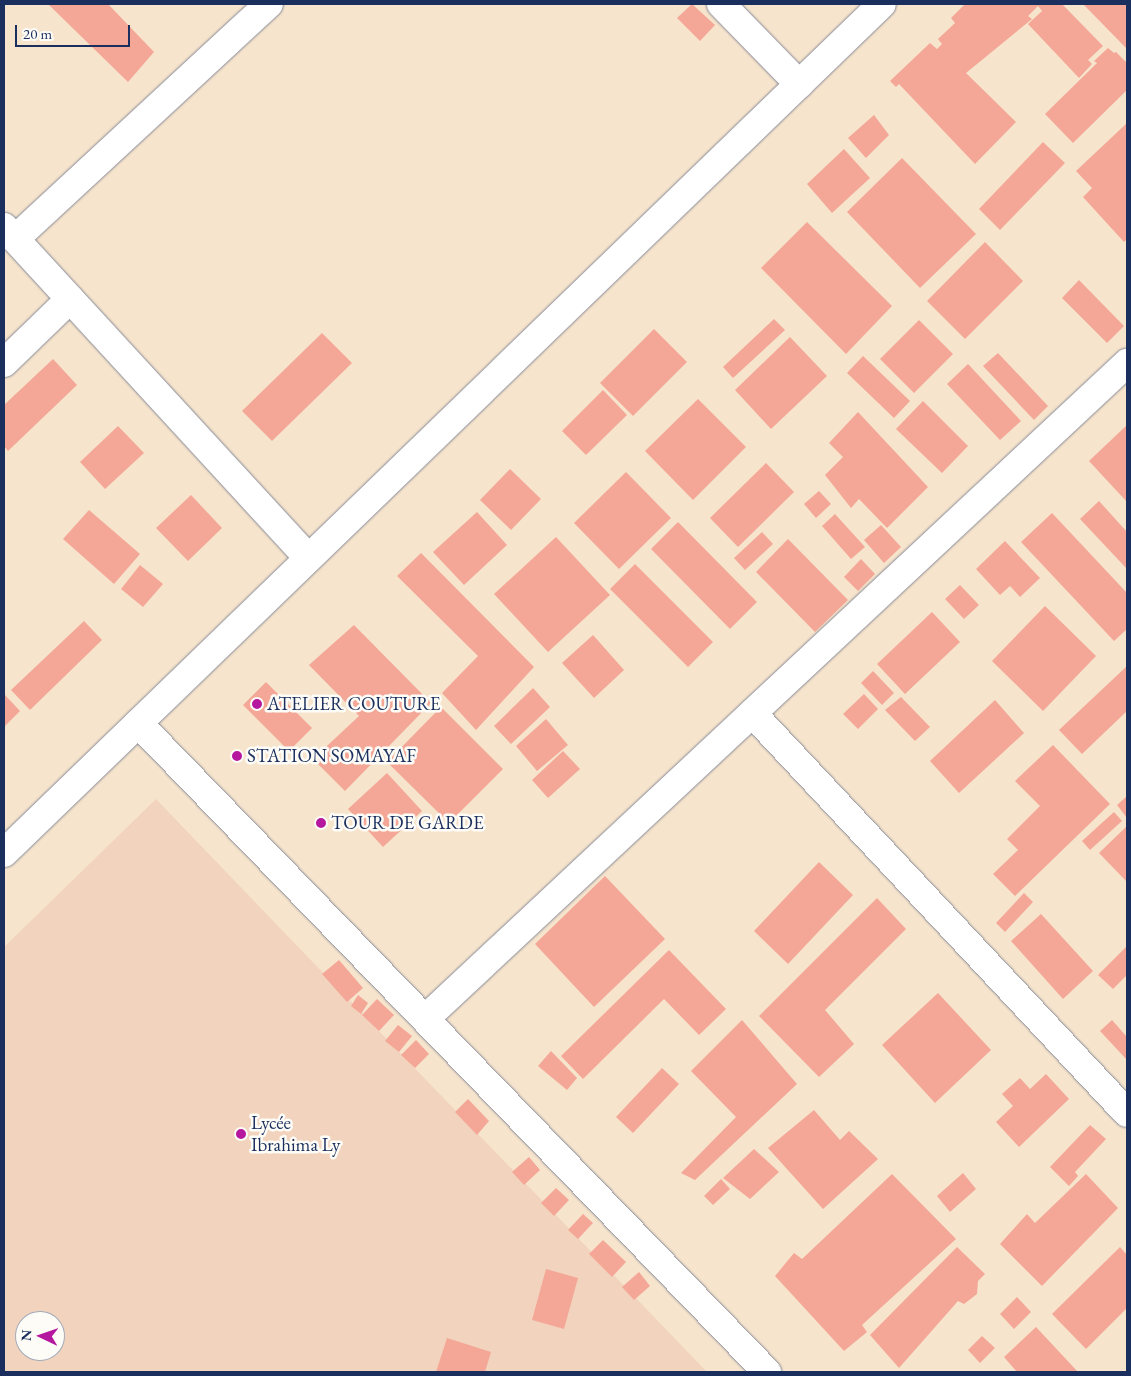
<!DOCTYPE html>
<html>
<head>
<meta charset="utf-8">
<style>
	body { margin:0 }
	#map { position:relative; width:1131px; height:1376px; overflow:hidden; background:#f6e4cd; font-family:"EB Garamond",serif }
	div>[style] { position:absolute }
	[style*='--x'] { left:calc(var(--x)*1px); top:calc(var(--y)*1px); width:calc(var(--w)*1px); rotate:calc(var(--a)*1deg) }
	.built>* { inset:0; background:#f2d4be }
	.building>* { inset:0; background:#f4a796 }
	.roads { filter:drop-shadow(0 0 1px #888a96) drop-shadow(0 0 1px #888a96) }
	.street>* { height:28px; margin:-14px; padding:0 14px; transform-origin:14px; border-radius:14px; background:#fff }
	.secondary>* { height:28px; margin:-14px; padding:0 14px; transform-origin:14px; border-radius:14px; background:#fff }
	.dots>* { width:14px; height:14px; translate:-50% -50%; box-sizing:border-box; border:2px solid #fdfcf7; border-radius:50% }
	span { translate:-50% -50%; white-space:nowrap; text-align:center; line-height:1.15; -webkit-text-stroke:5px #fdfcf7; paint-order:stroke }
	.poi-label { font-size:19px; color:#1b2f5e }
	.left { translate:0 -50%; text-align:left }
	.frame { position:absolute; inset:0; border:5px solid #1b2f5e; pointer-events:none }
	.north { position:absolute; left:15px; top:1311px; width:50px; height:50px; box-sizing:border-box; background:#fdfcf7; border:1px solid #a3aaba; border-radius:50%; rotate:273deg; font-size:14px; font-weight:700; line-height:20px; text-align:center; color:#1b2f5e }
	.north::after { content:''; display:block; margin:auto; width:18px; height:22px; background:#b5179e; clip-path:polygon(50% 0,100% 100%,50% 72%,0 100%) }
	.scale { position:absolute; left:15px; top:25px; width:115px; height:22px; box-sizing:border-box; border:2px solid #1b2f5e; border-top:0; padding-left:6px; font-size:15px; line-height:18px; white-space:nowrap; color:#1b2f5e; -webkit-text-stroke:4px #fdfcf7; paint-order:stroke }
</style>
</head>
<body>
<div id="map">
	<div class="built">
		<div style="clip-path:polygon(evenodd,156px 799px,707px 1372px,4px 1372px,4px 947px,156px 799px,25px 1321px,55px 1321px,55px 1351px,25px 1351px,25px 1321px)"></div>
	</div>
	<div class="building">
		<div style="clip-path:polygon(48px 4px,108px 4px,154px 52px,128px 82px)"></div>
		<div style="clip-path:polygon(692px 4px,715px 25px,700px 41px,677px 18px)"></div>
		<div style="clip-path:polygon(965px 4px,1062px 4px,1103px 46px,1088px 60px,1092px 64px,1079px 78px,1028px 24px,1042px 11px,1038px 6px,1028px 16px,1032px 19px,966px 73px,1016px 122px,975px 164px,899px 84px,896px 87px,890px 81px,930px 43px,937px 49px,942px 44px,938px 39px,955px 23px,951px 18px)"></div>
		<div style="clip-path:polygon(1083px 4px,1127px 4px,1127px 49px)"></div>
		<div style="clip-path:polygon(1108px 48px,1114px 53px,1116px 52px,1127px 63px,1127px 90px,1073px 143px,1045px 114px,1097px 63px,1094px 61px)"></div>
		<div style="clip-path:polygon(874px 115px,889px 135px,866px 158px,848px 138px)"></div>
		<div style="clip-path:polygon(1127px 123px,1127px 239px,1124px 242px,1083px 197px,1092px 188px,1076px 171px)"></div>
		<div style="clip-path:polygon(1043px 142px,1065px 163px,1000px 230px,979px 209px)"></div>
		<div style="clip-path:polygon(844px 149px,870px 178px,832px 213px,807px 184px)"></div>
		<div style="clip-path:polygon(902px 158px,976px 234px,920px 288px,847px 212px)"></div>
		<div style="clip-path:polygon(807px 222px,892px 306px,846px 354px,761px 268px)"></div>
		<div style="clip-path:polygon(985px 242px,1023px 281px,965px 339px,927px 301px)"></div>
		<div style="clip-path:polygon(1079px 280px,1124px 326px,1107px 343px,1062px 298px)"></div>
		<div style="clip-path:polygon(774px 319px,785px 330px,733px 378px,723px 367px)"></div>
		<div style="clip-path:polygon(919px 320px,953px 354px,914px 393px,880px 359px)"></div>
		<div style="clip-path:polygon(654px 329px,687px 362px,633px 416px,600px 383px)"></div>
		<div style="clip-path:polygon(322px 333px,352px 363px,272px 441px,242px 411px)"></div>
		<div style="clip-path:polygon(790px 337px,827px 376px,771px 429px,735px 390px)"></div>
		<div style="clip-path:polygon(998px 353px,1048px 406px,1034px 420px,983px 366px)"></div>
		<div style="clip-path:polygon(863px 356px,910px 401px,894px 418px,847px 373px)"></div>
		<div style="clip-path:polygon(53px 359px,77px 385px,8px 451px,4px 446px,4px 405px)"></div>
		<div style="clip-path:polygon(968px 364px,1021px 421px,1000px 440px,947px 384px)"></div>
		<div style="clip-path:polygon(603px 390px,627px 415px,586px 455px,562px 431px)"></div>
		<div style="clip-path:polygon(698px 399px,746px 447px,693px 500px,645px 451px)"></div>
		<div style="clip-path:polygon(923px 401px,968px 446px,942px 473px,896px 429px)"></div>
		<div style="clip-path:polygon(858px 412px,928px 487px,887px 528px,859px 499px,851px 508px,825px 475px,843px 457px,829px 443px)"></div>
		<div style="clip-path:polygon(1127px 425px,1127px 502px,1089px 461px)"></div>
		<div style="clip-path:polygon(118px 426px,144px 453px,105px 489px,80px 462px)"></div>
		<div style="clip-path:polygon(766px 463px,794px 492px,738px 547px,710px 518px)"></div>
		<div style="clip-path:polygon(510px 469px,541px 499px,511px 530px,480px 500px)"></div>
		<div style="clip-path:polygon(626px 472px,671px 518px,619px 569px,574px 523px)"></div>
		<div style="clip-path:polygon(819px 491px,831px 504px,816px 518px,804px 504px)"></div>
		<div style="clip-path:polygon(191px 495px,222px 528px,188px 561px,156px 528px)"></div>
		<div style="clip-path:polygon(1099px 501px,1127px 532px,1127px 569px,1080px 519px)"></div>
		<div style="clip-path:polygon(89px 510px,140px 554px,114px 584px,63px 539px)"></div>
		<div style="clip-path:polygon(477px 512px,507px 545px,464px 585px,433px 552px)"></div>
		<div style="clip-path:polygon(1052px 513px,1127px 593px,1127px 629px,1114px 641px,1021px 542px)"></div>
		<div style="clip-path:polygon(835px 514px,865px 547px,851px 559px,822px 526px)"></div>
		<div style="clip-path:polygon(678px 522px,757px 602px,730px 629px,651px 549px)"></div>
		<div style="clip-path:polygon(881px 525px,901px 547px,884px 563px,864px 540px)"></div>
		<div style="clip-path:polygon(762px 532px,773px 544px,745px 570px,734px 558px)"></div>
		<div style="clip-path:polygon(556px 537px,610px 595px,548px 652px,494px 594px)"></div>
		<div style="clip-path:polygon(788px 539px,848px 600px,815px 632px,756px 572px)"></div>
		<div style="clip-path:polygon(1005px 541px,1040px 578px,1020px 597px,1010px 586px,1000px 595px,976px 569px)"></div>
		<div style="clip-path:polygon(421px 553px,534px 667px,476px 730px,442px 693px,478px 656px,397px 576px)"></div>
		<div style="clip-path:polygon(861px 559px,875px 574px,858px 591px,844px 577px)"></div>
		<div style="clip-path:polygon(635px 564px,713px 642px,688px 667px,610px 589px)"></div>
		<div style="clip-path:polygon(140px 565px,163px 584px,143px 607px,121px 589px)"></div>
		<div style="clip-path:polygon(960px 585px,979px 605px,964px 619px,945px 599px)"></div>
		<div style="clip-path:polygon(1045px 606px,1096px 656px,1043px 711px,992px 661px)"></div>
		<div style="clip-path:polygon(932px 612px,960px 642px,905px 694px,877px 664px)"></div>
		<div style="clip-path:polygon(84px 621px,102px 640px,30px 710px,11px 690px)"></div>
		<div style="clip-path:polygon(354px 625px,431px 703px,345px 791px,313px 759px,359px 716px,309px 665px)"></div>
		<div style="clip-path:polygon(593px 635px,624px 670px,594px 698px,562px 663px)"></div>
		<div style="clip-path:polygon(1127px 666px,1127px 711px,1082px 754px,1059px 730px)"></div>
		<div style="clip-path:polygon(873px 671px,894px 693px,882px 705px,861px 683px)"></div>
		<div style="clip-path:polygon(266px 682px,312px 728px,289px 751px,243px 705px)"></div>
		<div style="clip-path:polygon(533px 688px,550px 707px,511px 744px,494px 726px)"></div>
		<div style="clip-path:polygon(4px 694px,20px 711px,4px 727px)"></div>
		<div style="clip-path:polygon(864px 694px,878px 709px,858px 729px,843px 714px)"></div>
		<div style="clip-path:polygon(901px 697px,930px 727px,915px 741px,885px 710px)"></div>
		<div style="clip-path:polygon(995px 700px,1024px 733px,959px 793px,930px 761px)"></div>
		<div style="clip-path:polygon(441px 707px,503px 769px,449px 823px,387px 762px)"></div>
		<div style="clip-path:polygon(546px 719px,568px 745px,537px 771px,516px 746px)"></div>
		<div style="clip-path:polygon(1053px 745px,1110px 804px,1015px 896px,993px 874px,1018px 850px,1007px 839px,1040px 806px,1015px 781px)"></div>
		<div style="clip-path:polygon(563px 751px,580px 769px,548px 798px,532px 780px)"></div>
		<div style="clip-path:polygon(387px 773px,422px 811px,383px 847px,348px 809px)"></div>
		<div style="clip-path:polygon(1127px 796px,1127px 818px,1117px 805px)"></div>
		<div style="clip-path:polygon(1114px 812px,1122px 821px,1090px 850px,1082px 841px)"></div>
		<div style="clip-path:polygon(1127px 826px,1127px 882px,1099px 853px)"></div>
		<div style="clip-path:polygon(819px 862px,853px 895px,788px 964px,754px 931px)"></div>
		<div style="clip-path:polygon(605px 876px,665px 939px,594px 1007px,535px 944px)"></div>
		<div style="clip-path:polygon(1024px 893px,1033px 902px,1005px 932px,996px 923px)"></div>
		<div style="clip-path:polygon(877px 898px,906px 929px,825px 1010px,854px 1044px,819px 1077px,759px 1016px)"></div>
		<div style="clip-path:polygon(1041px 914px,1093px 971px,1063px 999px,1011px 941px)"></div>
		<div style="clip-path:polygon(1127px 946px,1127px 975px,1113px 989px,1098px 975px)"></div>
		<div style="clip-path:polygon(669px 950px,726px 1009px,699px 1035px,664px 999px,583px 1079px,561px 1056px)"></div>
		<div style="clip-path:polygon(339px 960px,363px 988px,347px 1002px,322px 974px)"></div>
		<div style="clip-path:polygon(938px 993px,991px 1050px,935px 1103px,882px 1045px)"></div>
		<div style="clip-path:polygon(358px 995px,368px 1003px,361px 1014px,351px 1006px)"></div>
		<div style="clip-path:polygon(377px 999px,394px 1015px,379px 1031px,362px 1015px)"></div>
		<div style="clip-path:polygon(742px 1020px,797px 1084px,695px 1180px,681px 1173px,736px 1117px,691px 1071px)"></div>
		<div style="clip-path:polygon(1112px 1020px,1127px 1037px,1127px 1060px,1100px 1031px)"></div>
		<div style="clip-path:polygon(398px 1025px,412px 1036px,399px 1052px,385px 1041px)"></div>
		<div style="clip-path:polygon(416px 1040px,429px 1054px,415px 1068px,401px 1055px)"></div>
		<div style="clip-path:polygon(551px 1051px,577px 1078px,567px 1090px,538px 1066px)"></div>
		<div style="clip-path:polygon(662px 1068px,679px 1084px,633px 1133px,616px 1117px)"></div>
		<div style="clip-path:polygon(1046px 1074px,1069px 1099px,1019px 1147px,996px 1122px,1013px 1106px,1002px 1094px,1020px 1078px,1030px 1089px)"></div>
		<div style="clip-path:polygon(468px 1099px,489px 1121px,477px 1135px,455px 1112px)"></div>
		<div style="clip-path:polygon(814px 1110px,840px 1140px,849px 1131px,878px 1159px,823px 1209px,768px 1148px)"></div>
		<div style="clip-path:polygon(1090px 1125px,1106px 1139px,1075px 1172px,1078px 1176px,1069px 1186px,1050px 1167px)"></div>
		<div style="clip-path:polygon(754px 1149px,779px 1172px,750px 1199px,723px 1178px)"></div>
		<div style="clip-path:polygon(529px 1157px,540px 1170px,524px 1185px,512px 1172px)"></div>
		<div style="clip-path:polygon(963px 1173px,976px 1189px,950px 1212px,937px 1196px)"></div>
		<div style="clip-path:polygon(892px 1174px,956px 1239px,862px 1325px,867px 1332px,844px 1351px,775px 1276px,794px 1253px,802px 1259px)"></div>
		<div style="clip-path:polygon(1086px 1174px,1118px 1208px,1042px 1286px,1000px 1244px,1027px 1214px,1035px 1223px)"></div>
		<div style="clip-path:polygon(721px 1179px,730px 1189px,713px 1205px,704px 1196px)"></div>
		<div style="clip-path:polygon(556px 1188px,569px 1200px,554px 1216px,541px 1203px)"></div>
		<div style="clip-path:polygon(583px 1214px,593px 1223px,578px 1239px,568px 1230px)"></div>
		<div style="clip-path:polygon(603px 1240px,626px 1262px,612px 1277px,589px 1254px)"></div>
		<div style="clip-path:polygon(957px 1247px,985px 1274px,978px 1281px,977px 1294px,964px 1304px,958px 1301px,899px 1368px,870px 1335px)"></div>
		<div style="clip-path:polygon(1120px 1247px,1127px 1255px,1127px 1308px,1086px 1349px,1052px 1314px)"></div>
		<div style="clip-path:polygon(546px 1269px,578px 1278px,564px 1329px,532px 1320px)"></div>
		<div style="clip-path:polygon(639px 1272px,650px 1286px,634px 1300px,622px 1287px)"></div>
		<div style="clip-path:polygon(1017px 1297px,1031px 1312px,1014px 1329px,1000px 1314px)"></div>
		<div style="clip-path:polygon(1036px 1327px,1078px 1372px,1017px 1372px,1004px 1357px)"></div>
		<div style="clip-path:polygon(982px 1336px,995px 1348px,980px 1363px,968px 1350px)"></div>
		<div style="clip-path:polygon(447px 1338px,491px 1352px,485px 1372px,436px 1372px)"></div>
	</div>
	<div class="roads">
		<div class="street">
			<div style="--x:721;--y:4;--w:112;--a:45.7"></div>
			<div style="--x:4;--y:227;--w:449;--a:47.4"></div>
			<div style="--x:15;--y:239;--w:346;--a:-42.8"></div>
			<div style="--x:4;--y:363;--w:92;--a:-44.1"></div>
			<div style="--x:752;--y:713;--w:548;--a:46.85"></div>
			<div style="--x:138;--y:723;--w:904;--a:45.9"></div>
			<div style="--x:425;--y:1019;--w:961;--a:-43.06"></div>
		</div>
		<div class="secondary">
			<div style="--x:4;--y:853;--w:1221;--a:-44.04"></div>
		</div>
	</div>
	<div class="dots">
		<div style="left:257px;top:704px;background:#b5179e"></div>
		<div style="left:237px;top:756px;background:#b5179e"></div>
		<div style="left:321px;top:823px;background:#b5179e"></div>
		<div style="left:241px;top:1134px;background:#b5179e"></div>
	</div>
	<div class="poi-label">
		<span class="left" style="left:267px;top:704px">ATELIER COUTURE</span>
		<span class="left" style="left:247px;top:756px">STATION SOMAYAF</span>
		<span class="left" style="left:331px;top:823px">TOUR DE GARDE</span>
		<span class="left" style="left:251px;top:1134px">Lycée<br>Ibrahima Ly</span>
	</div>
	<div class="frame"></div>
	<div class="north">N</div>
	<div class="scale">20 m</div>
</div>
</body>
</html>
